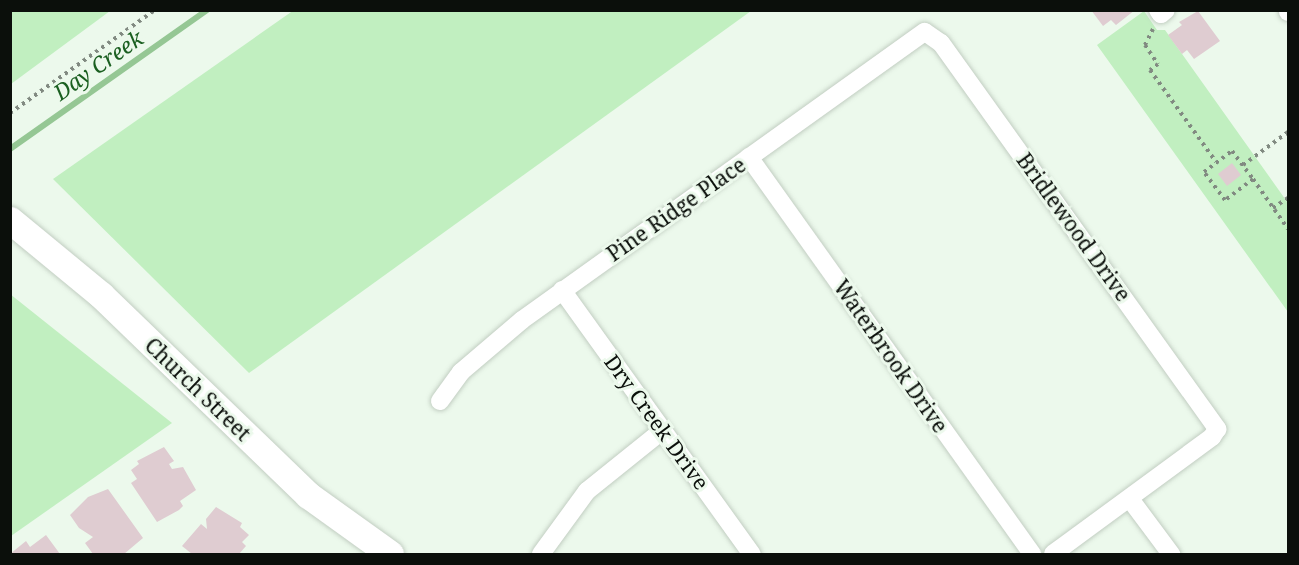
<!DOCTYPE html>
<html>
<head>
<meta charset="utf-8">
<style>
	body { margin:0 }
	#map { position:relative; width:1299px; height:565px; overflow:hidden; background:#ecf9ec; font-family:"Noto Serif",serif }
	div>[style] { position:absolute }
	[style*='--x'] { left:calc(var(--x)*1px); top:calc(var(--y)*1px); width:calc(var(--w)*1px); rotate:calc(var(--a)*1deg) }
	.green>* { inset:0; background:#c1efc0 }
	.stream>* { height:6px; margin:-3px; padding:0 3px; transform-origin:3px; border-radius:3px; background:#95c794 }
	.building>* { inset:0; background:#dfccd1 }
	.path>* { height:4px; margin-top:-2px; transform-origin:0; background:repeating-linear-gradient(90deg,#818a81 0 3px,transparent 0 7.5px) }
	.roads { filter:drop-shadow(0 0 2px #c2cec2) drop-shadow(0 0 2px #c2cec2) }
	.street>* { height:18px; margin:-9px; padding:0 9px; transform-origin:9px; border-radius:9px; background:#fff }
	.secondary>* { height:27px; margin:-13.5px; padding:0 13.5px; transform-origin:13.5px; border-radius:13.5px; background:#fff }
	span { translate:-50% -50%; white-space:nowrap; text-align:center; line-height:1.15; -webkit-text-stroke:6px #ecf9ec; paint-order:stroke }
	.street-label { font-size:21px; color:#0b0f0b }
	.water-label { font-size:22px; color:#1a5f20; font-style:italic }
	.frame { position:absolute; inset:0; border:12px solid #0b0f0b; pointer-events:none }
</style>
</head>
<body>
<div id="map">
	<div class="green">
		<div style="clip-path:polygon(11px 10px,110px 10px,110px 11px,11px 84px)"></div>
		<div style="clip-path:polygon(294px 10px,751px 10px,751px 11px,249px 373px,53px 179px)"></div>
		<div style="clip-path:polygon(1144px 11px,1157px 30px,1165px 30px,1288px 203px,1288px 312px,1097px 45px)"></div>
		<div style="clip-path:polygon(10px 294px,172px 423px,11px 536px,10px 536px)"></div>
	</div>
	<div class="stream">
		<div style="--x:10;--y:149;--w:241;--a:-35.2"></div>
	</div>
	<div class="building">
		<div style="clip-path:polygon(1091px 10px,1135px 10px,1116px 25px,1111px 20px,1103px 26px)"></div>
		<div style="clip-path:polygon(1198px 11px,1220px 41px,1194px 59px,1187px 50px,1182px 54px,1168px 35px,1182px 25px,1179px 22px)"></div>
		<div style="clip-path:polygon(1232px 163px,1241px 175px,1227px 186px,1218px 174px)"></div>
		<div style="clip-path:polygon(164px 447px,174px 461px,169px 464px,172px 469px,183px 467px,196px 490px,180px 501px,183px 506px,179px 510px,157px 522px,131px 483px,137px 479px,131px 470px,139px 464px,137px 461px)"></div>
		<div style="clip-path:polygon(108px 489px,143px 538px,124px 554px,93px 554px,85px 543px,93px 537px,79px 528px,70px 515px,88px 497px)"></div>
		<div style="clip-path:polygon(216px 507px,242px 523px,240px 527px,249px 535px,242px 542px,246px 546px,239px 554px,192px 554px,182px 546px,201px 524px,207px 529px,206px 519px)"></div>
		<div style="clip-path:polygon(46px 535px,60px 554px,10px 554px,26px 541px,30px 547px)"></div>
	</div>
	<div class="path">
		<div style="--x:1153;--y:29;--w:18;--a:117"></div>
		<div style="--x:1145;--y:45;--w:23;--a:56"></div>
		<div style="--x:1158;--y:64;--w:10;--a:143"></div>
		<div style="--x:1150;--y:70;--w:113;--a:54.3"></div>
		<div style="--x:10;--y:113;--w:178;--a:-35.4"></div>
		<div style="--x:1232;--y:151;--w:35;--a:53"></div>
		<div style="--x:1253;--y:179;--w:35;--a:143"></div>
		<div style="--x:1225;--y:200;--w:35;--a:-127"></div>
		<div style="--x:1204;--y:172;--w:35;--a:-37"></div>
		<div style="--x:1243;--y:165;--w:56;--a:-36.3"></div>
		<div style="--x:1253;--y:179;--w:61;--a:55"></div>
		<div style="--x:1273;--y:208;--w:18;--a:-34"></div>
	</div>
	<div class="roads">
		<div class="street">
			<div style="--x:1158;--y:10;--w:5;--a:53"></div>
			<div style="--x:1161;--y:14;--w:6;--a:-39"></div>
			<div style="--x:1288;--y:10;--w:2;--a:90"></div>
			<div style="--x:749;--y:157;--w:488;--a:54.5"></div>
			<div style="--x:562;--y:290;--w:325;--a:54.3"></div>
			<div style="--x:440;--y:401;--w:36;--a:-54"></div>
			<div style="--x:461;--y:372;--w:80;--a:-40.4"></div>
			<div style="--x:522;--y:320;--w:495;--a:-35.6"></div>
			<div style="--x:925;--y:32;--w:19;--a:35"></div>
			<div style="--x:941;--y:43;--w:475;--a:54.4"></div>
			<div style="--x:1217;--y:429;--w:9;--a:122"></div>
			<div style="--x:1212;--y:437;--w:197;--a:143.7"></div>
			<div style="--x:1130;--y:499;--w:69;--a:53.3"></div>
			<div style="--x:541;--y:554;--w:78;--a:-53.9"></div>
			<div style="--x:587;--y:491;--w:97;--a:-38.8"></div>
		</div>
		<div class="secondary">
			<div style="--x:10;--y:220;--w:118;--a:39.5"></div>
			<div style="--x:101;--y:295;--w:288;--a:44"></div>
			<div style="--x:308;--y:495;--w:101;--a:35.7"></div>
		</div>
	</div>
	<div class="street-label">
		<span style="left:676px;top:209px;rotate:-35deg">Pine Ridge Place</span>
		<span style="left:1074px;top:227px;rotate:54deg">Bridlewood Drive</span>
		<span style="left:891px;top:356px;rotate:55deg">Waterbrook Drive</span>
		<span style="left:198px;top:389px;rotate:44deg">Church Street</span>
		<span style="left:657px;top:422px;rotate:54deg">Dry Creek Drive</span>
	</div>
	<div class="water-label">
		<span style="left:98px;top:65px;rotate:-35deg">Day Creek</span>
	</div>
	<div class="frame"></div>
</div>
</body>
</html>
